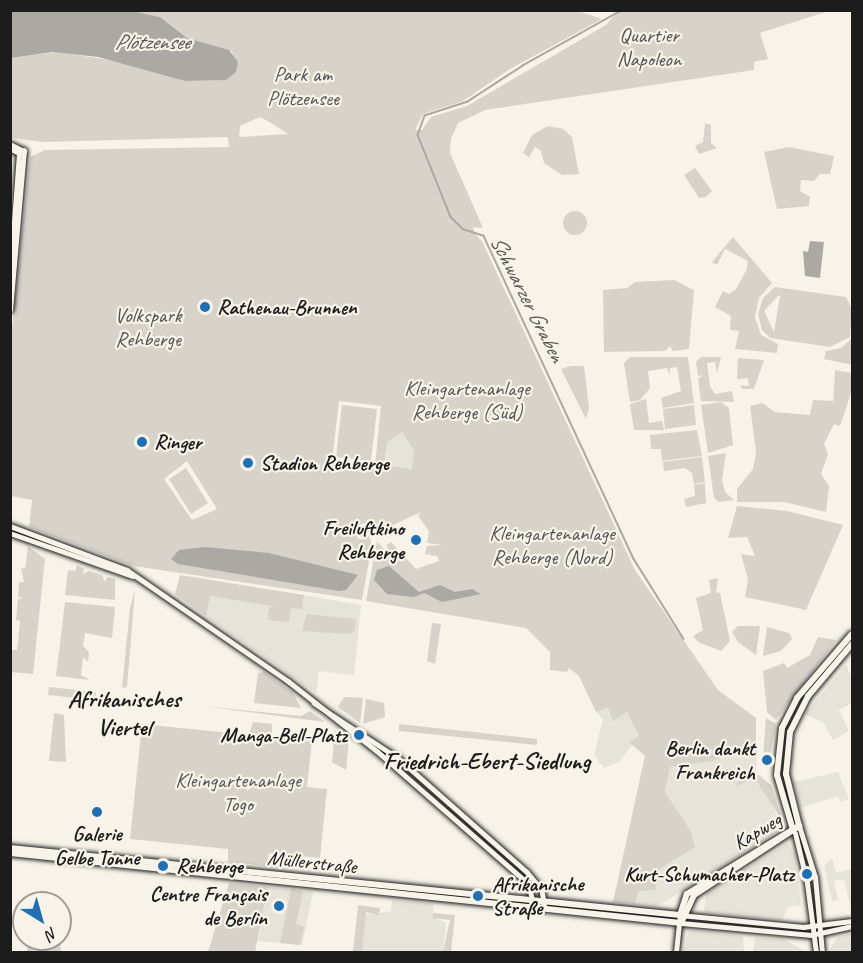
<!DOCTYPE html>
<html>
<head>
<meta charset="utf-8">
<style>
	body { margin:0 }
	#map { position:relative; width:863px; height:963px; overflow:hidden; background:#f7f3e8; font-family:Caveat,sans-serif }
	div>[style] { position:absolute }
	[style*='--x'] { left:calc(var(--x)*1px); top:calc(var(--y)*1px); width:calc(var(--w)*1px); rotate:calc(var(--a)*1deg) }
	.built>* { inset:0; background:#e6e3d9 }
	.green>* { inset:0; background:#d7d3cb }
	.round { border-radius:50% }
	.water>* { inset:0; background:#aca9a2 }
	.stream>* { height:1.5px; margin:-0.75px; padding:0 0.75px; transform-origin:0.75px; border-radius:0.75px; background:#aca9a2 }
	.roads { filter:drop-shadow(0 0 2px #1c1c1c) drop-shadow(0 0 2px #1c1c1c) }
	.tertiary>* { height:4.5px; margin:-2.25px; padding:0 2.25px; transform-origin:2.25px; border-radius:2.25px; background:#f7f3e8 }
	.secondary>* { height:5px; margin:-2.5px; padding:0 2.5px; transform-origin:2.5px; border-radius:2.5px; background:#f7f3e8 }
	.primary>* { height:6px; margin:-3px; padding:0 3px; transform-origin:3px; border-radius:3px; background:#f7f3e8 }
	.dots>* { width:16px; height:16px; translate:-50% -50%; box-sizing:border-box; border:3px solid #f7f3e8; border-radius:50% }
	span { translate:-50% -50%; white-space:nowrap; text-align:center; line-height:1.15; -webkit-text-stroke:4.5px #f7f3e8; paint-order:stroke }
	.park-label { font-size:21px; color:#545351 }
	.poi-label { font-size:21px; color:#1c1c1c; font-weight:700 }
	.left { translate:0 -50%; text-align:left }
	.right { translate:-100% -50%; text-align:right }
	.street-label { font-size:21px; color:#1c1c1c }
	.water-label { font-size:22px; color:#565452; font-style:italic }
	.quarter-label { font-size:24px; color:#1c1c1c; font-weight:700 }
	.frame { position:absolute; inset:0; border:12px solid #1c1c1c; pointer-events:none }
	.north { position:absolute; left:12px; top:891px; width:60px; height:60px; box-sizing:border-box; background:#f7f3e8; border:2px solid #9f9d96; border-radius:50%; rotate:143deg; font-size:16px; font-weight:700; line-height:24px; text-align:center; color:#1c1c1c }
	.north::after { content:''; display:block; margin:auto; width:21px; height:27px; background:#1f6fb2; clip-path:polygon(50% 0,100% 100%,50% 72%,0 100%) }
</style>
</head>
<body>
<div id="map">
	<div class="built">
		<div style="clip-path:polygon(402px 432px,414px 451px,413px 469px,384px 465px,387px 442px)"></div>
		<div style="clip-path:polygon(304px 595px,361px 605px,354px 675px,319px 671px,316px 693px,206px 616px,209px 596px,302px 609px)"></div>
		<div style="clip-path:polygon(846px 665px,852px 678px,852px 703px,839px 710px,849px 731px,833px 740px,823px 722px,805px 714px)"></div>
		<div style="clip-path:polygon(608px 706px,615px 718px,627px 712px,639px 736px,619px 762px,604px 768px,594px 755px,603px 719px,596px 712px)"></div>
		<div style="clip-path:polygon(758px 744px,756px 772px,783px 828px,656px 907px,635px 904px,637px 891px,655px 872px,671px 800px,665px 792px,670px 767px,712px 760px)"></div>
		<div style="clip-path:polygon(838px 772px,849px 799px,840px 802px,838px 796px,800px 808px,794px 782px)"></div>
		<div style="clip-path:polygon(788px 843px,795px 856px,801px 905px,788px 907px,782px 920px,704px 912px,706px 893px)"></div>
		<div style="clip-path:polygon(832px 858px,836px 873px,852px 869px,852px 914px,844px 879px,834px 881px,838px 900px,832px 901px,824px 866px)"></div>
		<div style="clip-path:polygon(268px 887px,313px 892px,302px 945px,258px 941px)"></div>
		<div style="clip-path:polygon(392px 900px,434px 904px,433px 917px,446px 923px,443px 952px,359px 952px,365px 914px,391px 912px)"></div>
		<div style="clip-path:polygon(689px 930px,743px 936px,744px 952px,683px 952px)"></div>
		<div style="clip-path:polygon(852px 933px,852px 952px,828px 952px,837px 938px)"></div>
		<div style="clip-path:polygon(755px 937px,786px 940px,806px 952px,753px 952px)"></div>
	</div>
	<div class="green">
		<div style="clip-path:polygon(evenodd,575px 10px,602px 19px,510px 69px,463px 101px,423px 114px,415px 130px,422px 130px,431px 117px,467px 106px,606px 25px,618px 11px,829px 11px,760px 33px,768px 59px,754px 62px,754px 70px,485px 110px,458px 123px,451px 139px,450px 153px,483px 228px,473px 227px,475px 234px,482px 241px,635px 570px,718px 690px,756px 718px,756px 744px,712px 761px,670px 767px,665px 792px,690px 830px,695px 847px,655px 872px,656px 890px,638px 891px,635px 904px,613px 902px,645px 756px,629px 742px,639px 736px,627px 712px,613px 721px,608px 707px,596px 712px,579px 676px,569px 668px,567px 672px,550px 670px,550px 652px,526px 628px,366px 601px,377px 541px,388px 554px,391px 552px,386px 545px,391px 542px,416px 569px,439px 561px,437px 556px,425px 554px,427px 546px,443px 545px,427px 543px,429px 531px,418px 516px,421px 512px,389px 527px,371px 530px,365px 523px,359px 525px,357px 537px,361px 540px,369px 536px,372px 544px,362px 600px,134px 566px,29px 527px,32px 500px,11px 496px,10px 347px,30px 157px,45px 150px,229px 147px,228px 137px,43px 142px,11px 138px,10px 58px,58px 52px,135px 64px,185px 81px,217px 80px,236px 72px,232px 52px,187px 38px,160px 17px,127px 11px,575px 10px,260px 117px,268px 121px,288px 134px,239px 137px,240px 126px,260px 117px,575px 10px,339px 401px,381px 406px,375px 465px,332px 461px,339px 401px,575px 10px,402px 432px,414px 451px,412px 469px,384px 465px,387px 442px,402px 432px,575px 10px,187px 461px,217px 509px,192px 520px,164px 479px,187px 461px)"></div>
		<div style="clip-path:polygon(705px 123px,711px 125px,711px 143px,717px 148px,699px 154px,695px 146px,703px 142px)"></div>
		<div style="clip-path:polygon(548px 126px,563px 129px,572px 137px,579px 174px,562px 175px,544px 163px,541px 151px,535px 147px,529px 157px,523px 153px,532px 135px)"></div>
		<div style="clip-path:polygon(789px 147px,834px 156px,830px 174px,820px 174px,814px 181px,801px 180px,800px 191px,810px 197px,809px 206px,777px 209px,764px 152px)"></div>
		<div style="clip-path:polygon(695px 168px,712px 191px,706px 197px,699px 198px,684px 175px)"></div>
		<div class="round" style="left:563px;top:211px;width:24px;height:24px"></div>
		<div style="clip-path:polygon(733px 237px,772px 283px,759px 298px,755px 317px,761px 335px,778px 344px,777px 353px,735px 349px,739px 331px,730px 330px,731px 316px,715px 307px,723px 291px,729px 294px,736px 289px,746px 271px,748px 261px,725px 249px,717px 265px,712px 262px)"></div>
		<div style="clip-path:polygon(674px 280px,694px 290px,689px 349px,673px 351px,670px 346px,665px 351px,604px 352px,603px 290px,627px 288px,635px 282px)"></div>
		<div style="clip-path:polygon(evenodd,775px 287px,846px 297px,852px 309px,850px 337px,830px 347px,770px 338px,762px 330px,758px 314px,763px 298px,775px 287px,779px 295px,780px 296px,774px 332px,764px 311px,779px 295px)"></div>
		<div style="clip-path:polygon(852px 338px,852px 365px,824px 359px,826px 351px,841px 348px)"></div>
		<div style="clip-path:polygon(630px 357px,688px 357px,694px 403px,663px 408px,661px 398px,681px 391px,677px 367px,670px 368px,670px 375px,667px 368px,648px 371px,650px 388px,640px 400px,630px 402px,624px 363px)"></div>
		<div style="clip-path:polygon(701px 357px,721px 357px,717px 373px,715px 362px,707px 363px,710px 386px,715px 394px,732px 391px,734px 402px,701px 401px,698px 379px,703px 375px,698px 376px,696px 362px)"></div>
		<div style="clip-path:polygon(738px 358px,764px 360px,754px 389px,742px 389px,740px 385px,749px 386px,748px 378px,737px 379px)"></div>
		<div style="clip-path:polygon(570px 366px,584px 366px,589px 408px,586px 419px,561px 369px)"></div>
		<div style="clip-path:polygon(835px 370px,852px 373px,852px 390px,840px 426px,834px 424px,824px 444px,828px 454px,821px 474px,829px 486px,826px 512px,784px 502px,737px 502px,737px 489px,753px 469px,756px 452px,750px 406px,762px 403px,775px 412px,810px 415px,813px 400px,833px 401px,833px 407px)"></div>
		<div style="clip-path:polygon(646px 399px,649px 423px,662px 421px,664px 430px,634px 430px,630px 404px)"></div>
		<div style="clip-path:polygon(721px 402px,729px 408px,733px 445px,708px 453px,701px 405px)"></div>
		<div style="clip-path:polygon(342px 405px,377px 409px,371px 461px,336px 457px)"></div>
		<div style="clip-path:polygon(694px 405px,696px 425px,665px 429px,663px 409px)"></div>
		<div style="clip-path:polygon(697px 430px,702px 456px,662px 461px,661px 449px,651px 449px,650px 435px)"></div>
		<div style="clip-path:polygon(726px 453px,722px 480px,725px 492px,734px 500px,719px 502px,714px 498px,708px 456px)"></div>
		<div style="clip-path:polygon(702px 457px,705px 482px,694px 484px,692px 473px,685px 468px,664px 471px,663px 462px)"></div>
		<div style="clip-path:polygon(186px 468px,208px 503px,191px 514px,169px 479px)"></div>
		<div style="clip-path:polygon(705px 483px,706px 503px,686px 507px,684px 499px,695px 496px,694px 485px)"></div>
		<div style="clip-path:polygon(737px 506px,787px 511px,843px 525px,806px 610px,745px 597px,748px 579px,741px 554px,755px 556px,747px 537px,728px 538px)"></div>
		<div style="clip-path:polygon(28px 546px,45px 559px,33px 674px,10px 672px,11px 650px,17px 650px,20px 621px,16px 620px,18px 599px,22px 599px,18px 596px,19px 582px,24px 582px,21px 568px,25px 569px)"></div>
		<div style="clip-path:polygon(77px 565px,84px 569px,83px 574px,89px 571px,102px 575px,105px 582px,107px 577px,115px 579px,115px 600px,65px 595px,68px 570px,75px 571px)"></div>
		<div style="clip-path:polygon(180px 575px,304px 595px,302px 609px,291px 608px,289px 622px,268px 620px,269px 607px,277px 607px,210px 596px,206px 616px,175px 594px)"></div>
		<div style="clip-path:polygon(718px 578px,716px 592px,720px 593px,730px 641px,721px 651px,698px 642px,693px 636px,703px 630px,696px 598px,711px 593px,709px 580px)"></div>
		<div style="clip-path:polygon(135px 590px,127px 687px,122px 688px,130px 608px)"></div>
		<div style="clip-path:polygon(65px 602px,115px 607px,112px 638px,85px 633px,83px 646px,89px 652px,88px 662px,83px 657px,81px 675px,90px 680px,56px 676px)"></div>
		<div style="clip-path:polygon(307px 614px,356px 619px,355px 630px,349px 634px,302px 631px)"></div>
		<div style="clip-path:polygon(432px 623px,441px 624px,435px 664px,427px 661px)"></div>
		<div style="clip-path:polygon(738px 626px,760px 626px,756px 655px,738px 642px,732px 632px)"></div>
		<div style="clip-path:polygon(767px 627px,789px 633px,792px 639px,781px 651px,763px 656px)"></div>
		<div style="clip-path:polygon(818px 637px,836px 640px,776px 720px,767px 712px,763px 671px,784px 663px,787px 668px,810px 655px)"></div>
		<div style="clip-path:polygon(264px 672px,293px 693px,301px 708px,254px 703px,258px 673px)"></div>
		<div style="clip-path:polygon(49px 687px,96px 692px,95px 700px,48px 695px)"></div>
		<div style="clip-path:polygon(344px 697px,363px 698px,360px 723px,338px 707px)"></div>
		<div style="clip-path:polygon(366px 699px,384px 703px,385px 717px,363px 724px)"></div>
		<div style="clip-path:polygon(201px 706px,301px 716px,310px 711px,325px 722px)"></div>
		<div style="clip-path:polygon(54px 713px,64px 715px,66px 762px,49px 761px)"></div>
		<div style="clip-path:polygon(766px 718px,776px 724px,768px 767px,763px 757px)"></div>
		<div style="clip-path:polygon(253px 722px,272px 724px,272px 737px,312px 741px,307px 787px,327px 789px,320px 858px,269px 853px,267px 866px,228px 862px,228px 849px,130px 839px,142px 724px,249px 735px)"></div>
		<div style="clip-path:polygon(399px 724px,537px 739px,537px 745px,399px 731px)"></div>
		<div style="clip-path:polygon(335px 731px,349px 738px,346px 770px,332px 762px)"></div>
		<div style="clip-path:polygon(755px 772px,771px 785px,783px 822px,754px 777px,738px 786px,736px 783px)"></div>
		<div style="clip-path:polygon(450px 806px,522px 869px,520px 872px,447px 809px)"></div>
		<div style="clip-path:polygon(229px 883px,268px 887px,255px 952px,208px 952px)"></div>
		<div style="clip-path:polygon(291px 889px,303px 891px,296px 924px,304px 927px,300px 945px,280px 943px)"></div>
		<div style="clip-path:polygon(358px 905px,380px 908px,379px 915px,366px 912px,362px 950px,353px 952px)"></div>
		<div style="clip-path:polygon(433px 913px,455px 915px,451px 952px,443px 952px,450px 920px,433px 918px)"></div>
		<div style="clip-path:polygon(60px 931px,61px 952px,27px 952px,28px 939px,60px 939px)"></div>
	</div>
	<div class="water">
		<div style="clip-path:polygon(127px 10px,160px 17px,187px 38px,229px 50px,238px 62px,236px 72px,226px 80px,185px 81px,98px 57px,53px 52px,11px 58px,11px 11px)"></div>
		<div style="clip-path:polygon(810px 241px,824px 242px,820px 278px,805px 276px,803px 251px,808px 252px)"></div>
		<div style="clip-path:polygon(205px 547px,269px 553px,358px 575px,346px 590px,339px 591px,178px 564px,171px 559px,179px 550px)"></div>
		<div style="clip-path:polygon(389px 566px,419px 592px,440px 585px,455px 592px,472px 589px,481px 594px,442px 602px,424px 593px,414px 597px,387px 594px,374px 580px,377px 570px)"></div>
	</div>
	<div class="stream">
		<div style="--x:623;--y:10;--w:115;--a:150.8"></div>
		<div style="--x:523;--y:66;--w:66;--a:146.8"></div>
		<div style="--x:468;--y:102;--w:45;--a:162"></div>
		<div style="--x:425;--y:116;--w:20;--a:110"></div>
		<div style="--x:418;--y:135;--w:88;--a:68.1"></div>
		<div style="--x:451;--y:217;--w:17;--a:45"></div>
		<div style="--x:463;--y:229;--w:22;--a:18"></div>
		<div style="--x:484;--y:236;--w:356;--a:65.1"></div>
		<div style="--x:634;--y:559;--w:94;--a:58"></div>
	</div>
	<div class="roads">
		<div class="tertiary">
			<div style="--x:10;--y:144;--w:16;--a:27"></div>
			<div style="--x:10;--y:148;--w:10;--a:29"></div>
			<div style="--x:10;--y:276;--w:123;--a:-85.8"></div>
			<div style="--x:10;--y:310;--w:160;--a:-85"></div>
			<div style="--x:10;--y:526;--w:125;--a:20.6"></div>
			<div style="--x:127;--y:570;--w:196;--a:34.6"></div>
			<div style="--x:288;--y:681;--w:113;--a:38.2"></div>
			<div style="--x:377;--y:751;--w:202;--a:41.2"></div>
			<div style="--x:529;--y:884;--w:24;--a:78"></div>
			<div style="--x:10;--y:533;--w:130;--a:19.3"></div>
			<div style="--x:314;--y:703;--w:100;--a:33.2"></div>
			<div style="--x:398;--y:758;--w:172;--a:41.5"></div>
			<div style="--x:527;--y:872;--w:23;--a:50"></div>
			<div style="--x:542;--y:890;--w:18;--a:81"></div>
		</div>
		<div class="secondary">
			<div style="--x:799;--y:826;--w:53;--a:72.6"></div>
			<div style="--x:815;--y:877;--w:75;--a:84.7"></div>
			<div style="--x:795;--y:833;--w:51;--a:76.5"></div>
			<div style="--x:807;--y:883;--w:70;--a:82.6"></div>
			<div style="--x:681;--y:923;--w:131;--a:5.3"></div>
			<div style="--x:811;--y:935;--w:42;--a:-12.4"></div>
			<div style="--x:676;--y:952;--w:37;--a:-84"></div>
			<div style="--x:680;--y:915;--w:124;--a:5.6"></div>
			<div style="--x:803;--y:927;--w:49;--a:-7"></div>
		</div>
		<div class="primary">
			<div style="--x:799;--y:826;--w:54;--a:-104"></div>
			<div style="--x:786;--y:774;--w:42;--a:-84.6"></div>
			<div style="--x:790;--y:732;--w:40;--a:-63.4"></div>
			<div style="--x:808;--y:696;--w:68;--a:-49.8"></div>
			<div style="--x:793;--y:830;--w:57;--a:-106.2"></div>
			<div style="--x:777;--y:775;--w:47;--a:-83.9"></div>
			<div style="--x:782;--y:728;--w:34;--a:-63"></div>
			<div style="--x:797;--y:698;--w:84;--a:-49.3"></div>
			<div style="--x:10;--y:848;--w:673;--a:5.71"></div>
			<div style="--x:680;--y:915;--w:22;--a:-72"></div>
			<div style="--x:687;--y:894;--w:131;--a:-31.3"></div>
			<div style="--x:10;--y:853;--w:675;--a:5.96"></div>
			<div style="--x:681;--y:923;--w:31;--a:-65"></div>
			<div style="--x:694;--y:895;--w:126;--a:-33.3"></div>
		</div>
	</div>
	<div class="dots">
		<div style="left:205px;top:307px;background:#1f6fb2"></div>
		<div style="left:142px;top:442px;background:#1f6fb2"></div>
		<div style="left:248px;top:463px;background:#1f6fb2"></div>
		<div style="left:416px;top:540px;background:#1f6fb2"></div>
		<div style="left:359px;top:735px;background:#1f6fb2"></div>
		<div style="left:767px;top:760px;background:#1f6fb2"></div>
		<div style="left:97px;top:812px;background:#1f6fb2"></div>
		<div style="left:163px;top:866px;background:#1f6fb2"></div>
		<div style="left:807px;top:874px;background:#1f6fb2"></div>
		<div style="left:478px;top:896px;background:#1f6fb2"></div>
		<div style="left:279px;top:906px;background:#1f6fb2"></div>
	</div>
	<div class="park-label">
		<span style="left:649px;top:47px">Quartier<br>Napoleon</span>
		<span style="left:303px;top:86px">Park am<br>Plötzensee</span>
		<span style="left:148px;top:327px">Volkspark<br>Rehberge</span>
		<span style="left:467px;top:400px">Kleingartenanlage<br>Rehberge (Süd)</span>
		<span style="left:552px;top:545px">Kleingartenanlage<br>Rehberge (Nord)</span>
		<span style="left:238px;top:792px">Kleingartenanlage<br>Togo</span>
	</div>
	<div class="poi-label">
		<span class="left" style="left:217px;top:307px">Rathenau-Brunnen</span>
		<span class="left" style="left:154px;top:442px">Ringer</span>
		<span class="left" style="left:260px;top:463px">Stadion Rehberge</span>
		<span class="right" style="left:404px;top:540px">Freiluftkino<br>Rehberge</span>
		<span class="right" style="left:347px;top:735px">Manga-Bell-Platz</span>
		<span class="right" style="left:755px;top:760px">Berlin dankt<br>Frankreich</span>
		<span style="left:97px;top:846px">Galerie<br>Gelbe Tonne</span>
		<span class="left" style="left:176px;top:866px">Rehberge</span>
		<span class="right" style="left:794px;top:874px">Kurt-Schumacher-Platz</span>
		<span class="left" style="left:492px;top:896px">Afrikanische<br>Straße</span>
		<span class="right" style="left:267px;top:906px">Centre Français<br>de Berlin</span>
	</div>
	<div class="street-label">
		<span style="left:757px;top:831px;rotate:-31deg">Kapweg</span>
		<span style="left:312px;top:862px;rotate:6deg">Müllerstraße</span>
	</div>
	<div class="water-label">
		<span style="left:152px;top:43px">Plötzensee</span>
		<span style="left:527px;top:299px;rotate:63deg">Schwarzer Graben</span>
	</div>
	<div class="quarter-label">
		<span style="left:124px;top:714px">Afrikanisches<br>Viertel</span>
		<span style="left:487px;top:762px">Friedrich-Ebert-Siedlung</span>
	</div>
	<div class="frame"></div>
	<div class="north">N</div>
</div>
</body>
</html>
